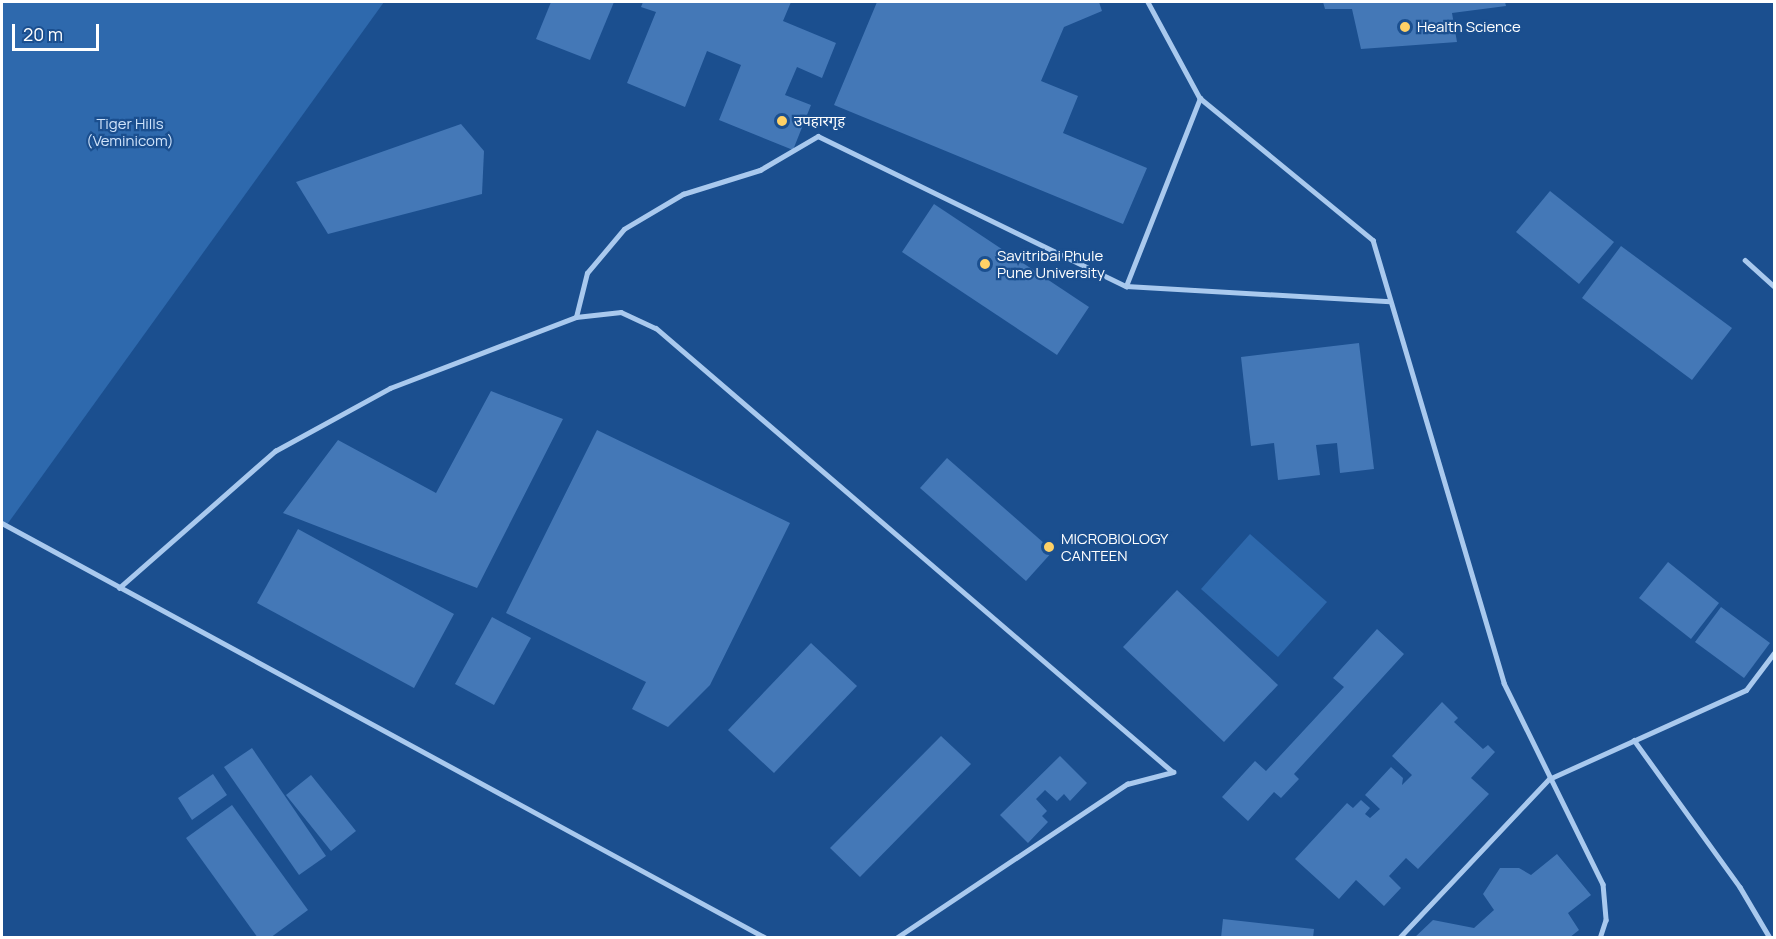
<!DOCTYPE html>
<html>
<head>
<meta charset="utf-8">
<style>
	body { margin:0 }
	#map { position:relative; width:1776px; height:939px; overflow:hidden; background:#1b4f8f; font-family:Manrope,"Noto Sans Devanagari",sans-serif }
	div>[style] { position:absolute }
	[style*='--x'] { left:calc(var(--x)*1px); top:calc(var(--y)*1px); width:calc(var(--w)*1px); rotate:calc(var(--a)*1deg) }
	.green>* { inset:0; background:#2e69ad }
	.building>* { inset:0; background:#4478b7 }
	.lane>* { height:4.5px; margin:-2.25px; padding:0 2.25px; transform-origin:2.25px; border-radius:2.25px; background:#a9c9ee }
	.dots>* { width:16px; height:16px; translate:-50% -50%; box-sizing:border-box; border:3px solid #1b4f8f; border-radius:50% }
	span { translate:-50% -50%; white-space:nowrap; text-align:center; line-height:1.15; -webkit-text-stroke:4.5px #1b4f8f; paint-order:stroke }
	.poi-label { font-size:15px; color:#fff }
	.left { translate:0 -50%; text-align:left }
	.park-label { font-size:15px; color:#cfe3fa }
	.frame { position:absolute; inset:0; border:3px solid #fff; pointer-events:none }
	.scale { position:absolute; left:12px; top:24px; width:87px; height:27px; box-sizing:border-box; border:3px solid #fff; border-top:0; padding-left:8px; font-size:18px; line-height:21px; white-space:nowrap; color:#fff; -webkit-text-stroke:4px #1b4f8f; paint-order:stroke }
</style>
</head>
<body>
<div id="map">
	<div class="green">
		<div style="clip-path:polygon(2px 2px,384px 2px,6px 526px,2px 522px)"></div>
		<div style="clip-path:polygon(1250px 534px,1327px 602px,1278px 657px,1201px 589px)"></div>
	</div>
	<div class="building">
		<div style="clip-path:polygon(551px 2px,614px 2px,590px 60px,536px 39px)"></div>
		<div style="clip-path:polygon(643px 2px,791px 2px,783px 21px,836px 43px,822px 78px,797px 67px,785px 95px,811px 105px,793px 150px,719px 120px,741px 65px,707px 51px,685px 107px,627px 83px,656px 12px,641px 7px)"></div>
		<div style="clip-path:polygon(877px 2px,1099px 2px,1102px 11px,1064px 27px,1041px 81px,1078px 96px,1063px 133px,1147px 168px,1123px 224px,834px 105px)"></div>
		<div style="clip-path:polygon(1323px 2px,1505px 2px,1506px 6px,1452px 13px,1457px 42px,1361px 49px,1352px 9px,1325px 9px)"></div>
		<div style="clip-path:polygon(461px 124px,484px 151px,482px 194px,328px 234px,296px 182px)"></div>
		<div style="clip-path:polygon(1550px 191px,1614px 242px,1579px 284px,1516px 232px)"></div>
		<div style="clip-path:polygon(934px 204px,1089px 307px,1057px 355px,902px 252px)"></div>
		<div style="clip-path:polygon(1621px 246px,1732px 328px,1692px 380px,1582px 298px)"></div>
		<div style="clip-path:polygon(1359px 343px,1374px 469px,1340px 473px,1337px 443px,1316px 445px,1320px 475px,1278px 480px,1274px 443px,1251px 446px,1241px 357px)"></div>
		<div style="clip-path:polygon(491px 391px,563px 419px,477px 588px,283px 513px,338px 440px,436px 493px)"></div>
		<div style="clip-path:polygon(597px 430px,790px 523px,710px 685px,668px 727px,632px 709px,646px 682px,506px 613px)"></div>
		<div style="clip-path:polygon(947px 458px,1053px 551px,1026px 581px,920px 488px)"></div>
		<div style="clip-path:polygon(298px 529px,454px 614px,414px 688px,257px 603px)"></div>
		<div style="clip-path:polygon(1668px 562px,1719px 603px,1691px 639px,1639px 598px)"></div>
		<div style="clip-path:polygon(1177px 590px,1278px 685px,1224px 742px,1123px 647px)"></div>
		<div style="clip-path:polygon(1721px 607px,1770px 643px,1744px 678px,1695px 642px)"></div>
		<div style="clip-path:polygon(492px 617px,531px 638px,494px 705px,455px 684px)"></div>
		<div style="clip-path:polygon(1377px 629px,1404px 654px,1294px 774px,1299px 779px,1281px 798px,1274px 792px,1248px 821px,1222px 797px,1255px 761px,1266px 771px,1344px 687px,1333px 678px)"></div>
		<div style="clip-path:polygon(811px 643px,857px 686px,774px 773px,728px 730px)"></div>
		<div style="clip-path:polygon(1442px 702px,1458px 718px,1454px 722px,1483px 749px,1488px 745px,1495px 752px,1471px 778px,1489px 794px,1418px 869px,1406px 858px,1389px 876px,1401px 888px,1384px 906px,1356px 880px,1339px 899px,1295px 859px,1347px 803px,1353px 808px,1361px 800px,1370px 808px,1365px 814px,1370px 818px,1380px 809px,1365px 795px,1391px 767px,1403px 778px,1402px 785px,1412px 775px,1392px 756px)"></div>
		<div style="clip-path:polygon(941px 736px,971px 764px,860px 877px,830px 848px)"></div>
		<div style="clip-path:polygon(252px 748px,326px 856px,299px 875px,224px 767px)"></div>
		<div style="clip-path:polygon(1060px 756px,1087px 783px,1070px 801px,1064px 794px,1057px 801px,1045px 790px,1036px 799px,1047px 811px,1042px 816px,1048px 822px,1028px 843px,1000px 815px)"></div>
		<div style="clip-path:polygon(213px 774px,227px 795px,192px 820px,178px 798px)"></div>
		<div style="clip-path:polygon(311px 775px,356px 831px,331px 851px,286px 795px)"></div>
		<div style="clip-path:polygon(232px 805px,308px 910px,270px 938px,258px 938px,186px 838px)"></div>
		<div style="clip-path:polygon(1557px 854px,1591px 895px,1568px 913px,1579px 930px,1569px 938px,1414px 938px,1433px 920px,1474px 928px,1494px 910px,1483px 894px,1500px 868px,1519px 868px,1531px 875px)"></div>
		<div style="clip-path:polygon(1223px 919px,1314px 929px,1313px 938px,1221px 938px)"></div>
	</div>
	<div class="lane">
		<div style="--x:1148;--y:2;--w:109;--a:61.6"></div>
		<div style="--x:1200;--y:98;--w:224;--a:39.4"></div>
		<div style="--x:1373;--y:240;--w:462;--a:73.5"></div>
		<div style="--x:1504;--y:683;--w:224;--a:63.8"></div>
		<div style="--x:1603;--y:884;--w:36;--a:85"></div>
		<div style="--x:1606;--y:920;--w:19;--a:108"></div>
		<div style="--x:1745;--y:260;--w:39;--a:42"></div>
		<div style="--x:1126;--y:286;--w:202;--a:-68.5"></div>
		<div style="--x:576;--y:317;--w:45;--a:-76"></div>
		<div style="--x:587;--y:273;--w:57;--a:-49.9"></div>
		<div style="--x:624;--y:229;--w:69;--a:-30.7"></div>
		<div style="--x:683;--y:194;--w:81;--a:-17.3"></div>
		<div style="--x:760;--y:170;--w:67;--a:-30.4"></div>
		<div style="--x:818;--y:136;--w:343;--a:26"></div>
		<div style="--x:1126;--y:286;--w:264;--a:3.3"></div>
		<div style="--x:2;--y:523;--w:869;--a:28.51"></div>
		<div style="--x:119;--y:588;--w:208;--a:-41.3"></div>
		<div style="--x:275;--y:451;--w:131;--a:-28.7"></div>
		<div style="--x:390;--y:388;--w:199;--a:-20.9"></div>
		<div style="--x:576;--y:317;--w:45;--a:-6.3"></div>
		<div style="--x:621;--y:312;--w:38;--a:25"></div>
		<div style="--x:656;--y:328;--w:681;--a:40.66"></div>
		<div style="--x:1634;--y:740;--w:181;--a:54.2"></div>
		<div style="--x:1740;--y:887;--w:59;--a:59.5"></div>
		<div style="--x:896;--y:938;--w:278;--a:-33.7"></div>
		<div style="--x:1127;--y:784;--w:48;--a:-14.6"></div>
		<div style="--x:1399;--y:938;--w:219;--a:-46.7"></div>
		<div style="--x:1549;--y:779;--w:216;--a:-24.3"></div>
		<div style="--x:1746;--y:690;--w:46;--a:-52.9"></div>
	</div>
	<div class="dots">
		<div style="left:1405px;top:27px;background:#ffd166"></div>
		<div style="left:782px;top:121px;background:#ffd166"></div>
		<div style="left:985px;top:264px;background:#ffd166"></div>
		<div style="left:1049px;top:547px;background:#ffd166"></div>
	</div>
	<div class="poi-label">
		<span class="left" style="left:1417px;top:27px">Health Science</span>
		<span class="left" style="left:794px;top:121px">उपहारगृह</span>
		<span class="left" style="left:997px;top:264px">Savitribai Phule<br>Pune University</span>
		<span class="left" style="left:1061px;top:547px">MICROBIOLOGY<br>CANTEEN</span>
	</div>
	<div class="park-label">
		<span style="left:130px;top:132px">Tiger Hills<br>(Veminicom)</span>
	</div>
	<div class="frame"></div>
	<div class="scale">20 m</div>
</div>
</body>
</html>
